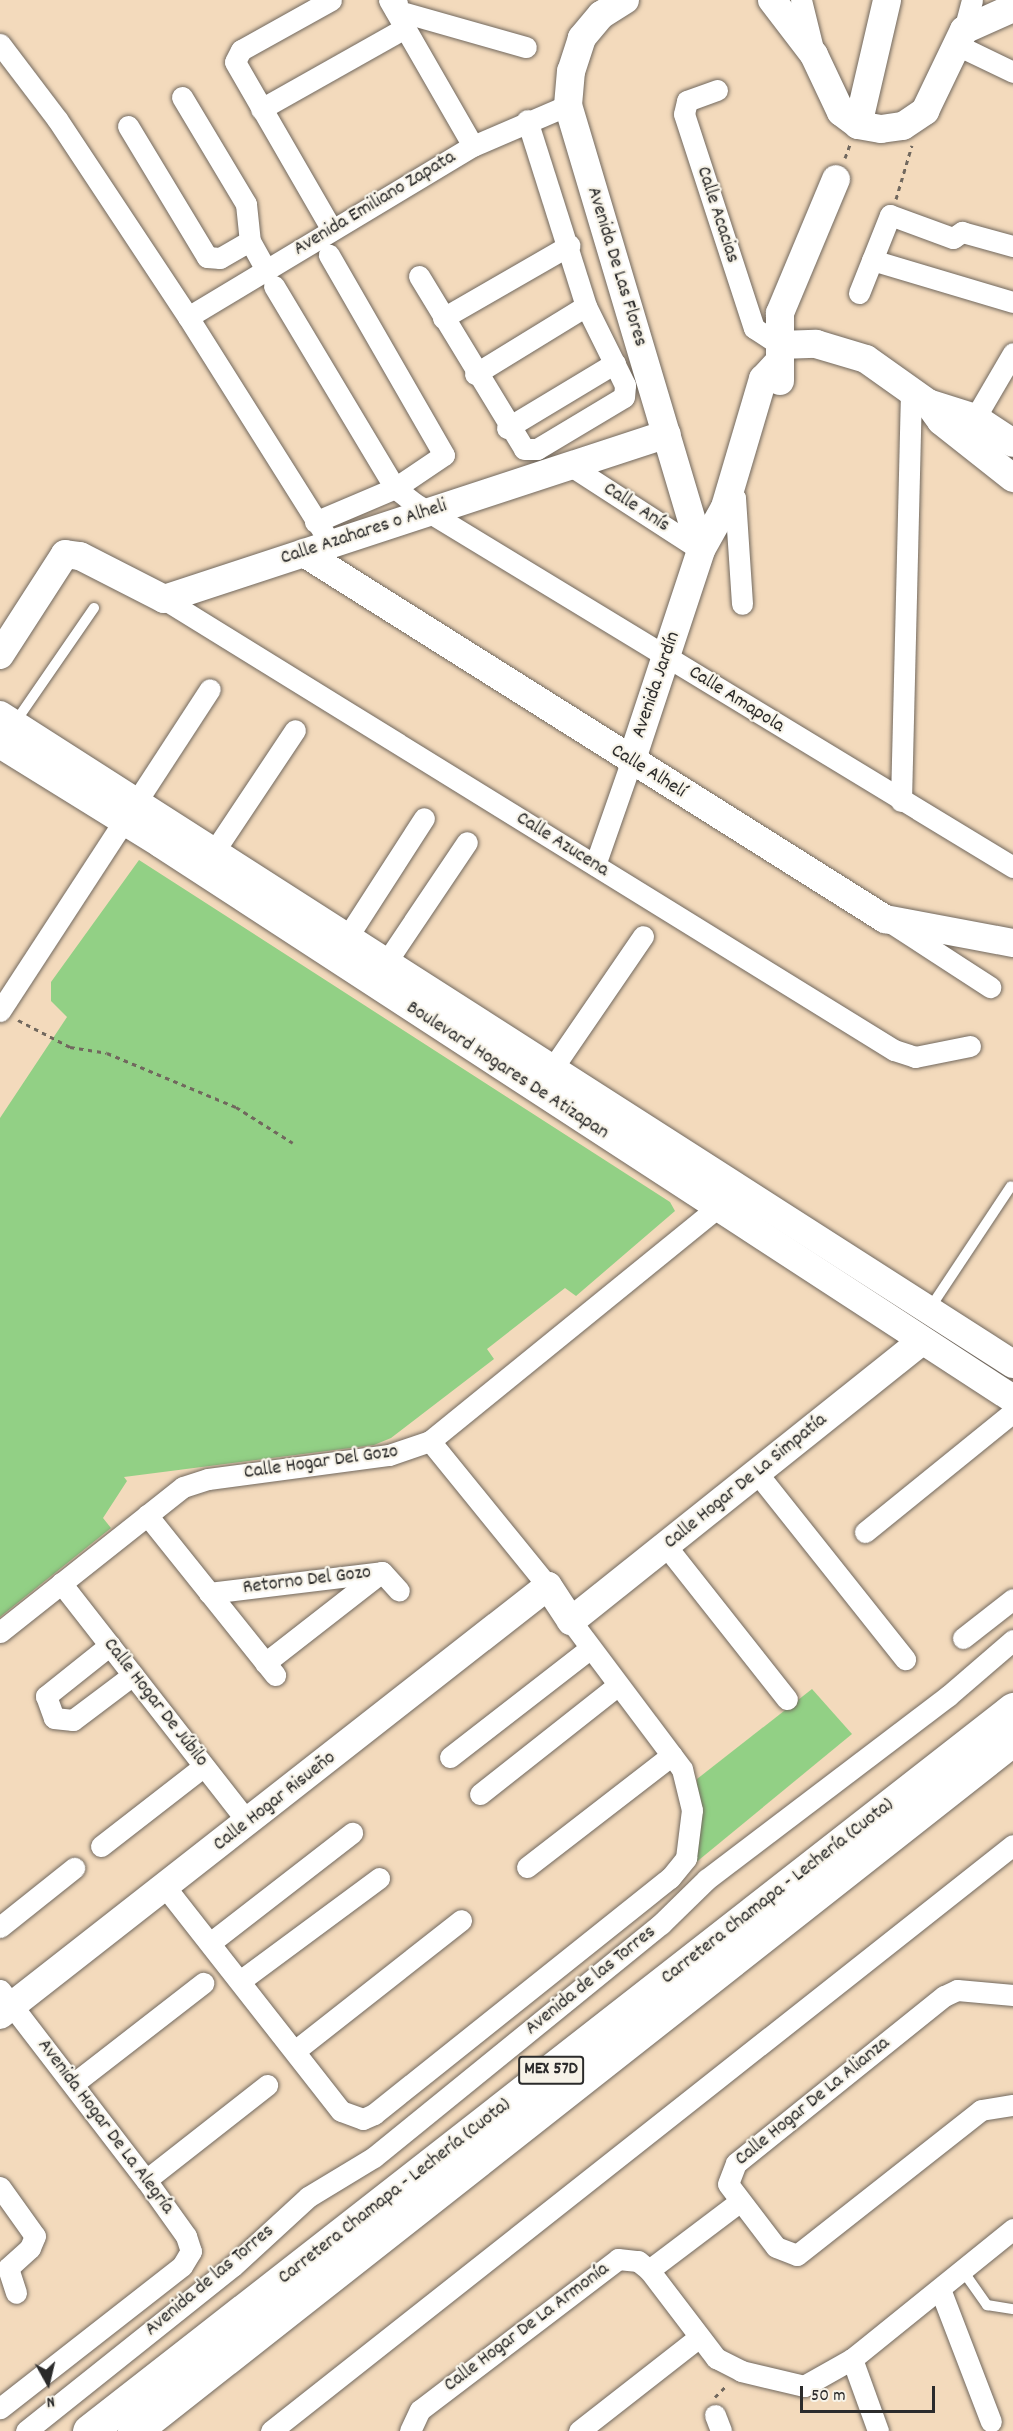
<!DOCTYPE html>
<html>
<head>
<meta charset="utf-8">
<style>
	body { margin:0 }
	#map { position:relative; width:1013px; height:2431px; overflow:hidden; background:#f3dabc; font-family:Dekko,sans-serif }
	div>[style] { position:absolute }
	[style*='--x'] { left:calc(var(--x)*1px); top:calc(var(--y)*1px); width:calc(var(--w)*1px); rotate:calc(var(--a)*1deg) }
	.green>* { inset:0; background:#92d085 }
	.path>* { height:3px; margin-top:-1.5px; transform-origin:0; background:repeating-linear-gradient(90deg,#71685e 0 4.5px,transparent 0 9px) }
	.roads { filter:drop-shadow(0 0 2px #71685e) drop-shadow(0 0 2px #71685e) }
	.lane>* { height:10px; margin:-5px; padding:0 5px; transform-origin:5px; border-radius:5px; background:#fff }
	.street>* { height:21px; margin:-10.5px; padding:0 10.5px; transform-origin:10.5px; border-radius:10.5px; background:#fff }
	.secondary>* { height:28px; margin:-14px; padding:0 14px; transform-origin:14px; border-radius:14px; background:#fff }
	.highway>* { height:33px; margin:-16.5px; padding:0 16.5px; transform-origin:16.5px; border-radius:16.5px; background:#fff }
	span { translate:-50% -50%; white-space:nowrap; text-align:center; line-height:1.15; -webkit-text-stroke:4.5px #f7f3e8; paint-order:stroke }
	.shield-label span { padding:2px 4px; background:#f7f3e8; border:2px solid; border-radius:4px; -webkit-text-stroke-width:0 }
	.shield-label { font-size:18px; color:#2b2b2b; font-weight:700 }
	.street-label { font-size:20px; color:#2b2b2b }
	.north { position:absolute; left:18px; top:2353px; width:60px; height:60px; -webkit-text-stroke:4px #f7f3e8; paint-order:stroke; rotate:172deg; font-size:16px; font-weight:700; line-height:24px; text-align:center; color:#2b2b2b }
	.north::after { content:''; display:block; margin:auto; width:21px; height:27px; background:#2b2b2b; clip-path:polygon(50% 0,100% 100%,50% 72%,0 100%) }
	.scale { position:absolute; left:800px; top:2386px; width:135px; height:27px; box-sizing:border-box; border:3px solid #2b2b2b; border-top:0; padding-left:8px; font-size:18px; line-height:21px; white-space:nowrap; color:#2b2b2b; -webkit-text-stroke:4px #f7f3e8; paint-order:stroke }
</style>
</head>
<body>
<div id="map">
	<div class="green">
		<div style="clip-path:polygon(139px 860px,670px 1202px,675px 1211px,576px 1296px,565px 1288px,487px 1349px,494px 1359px,391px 1438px,374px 1445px,124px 1477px,127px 1481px,103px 1518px,111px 1528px,0 1617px,0 1118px,67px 1017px,51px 1001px,51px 982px)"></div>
		<div style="clip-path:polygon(812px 1689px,852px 1734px,694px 1864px,697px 1779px)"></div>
	</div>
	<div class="path">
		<div style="--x:845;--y:158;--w:15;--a:-70"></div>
		<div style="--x:896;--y:199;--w:56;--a:-73.5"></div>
		<div style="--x:18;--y:1020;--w:59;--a:27.4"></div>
		<div style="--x:70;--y:1047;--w:37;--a:9"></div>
		<div style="--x:107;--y:1053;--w:140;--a:22.7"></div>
		<div style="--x:236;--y:1107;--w:67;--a:32.3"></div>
		<div style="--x:715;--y:2397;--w:17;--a:-45"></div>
	</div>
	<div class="roads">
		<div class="lane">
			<div style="--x:14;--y:724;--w:141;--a:-55.4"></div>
			<div style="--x:930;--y:1308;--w:146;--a:-56.4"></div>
			<div style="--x:963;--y:2271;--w:42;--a:54.8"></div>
			<div style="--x:987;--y:2305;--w:26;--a:9"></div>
		</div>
		<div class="street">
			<div style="--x:331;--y:0;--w:103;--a:150.9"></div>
			<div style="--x:241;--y:50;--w:13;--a:117"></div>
			<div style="--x:235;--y:62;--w:194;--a:60"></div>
			<div style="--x:389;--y:0;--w:168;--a:60.1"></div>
			<div style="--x:801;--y:0;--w:50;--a:76.2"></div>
			<div style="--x:397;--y:3;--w:7;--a:106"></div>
			<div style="--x:395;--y:10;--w:136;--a:15.8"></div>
			<div style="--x:964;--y:30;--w:31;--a:-75"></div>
			<div style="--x:0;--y:44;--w:94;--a:52.8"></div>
			<div style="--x:57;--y:119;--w:237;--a:56.5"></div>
			<div style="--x:188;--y:317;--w:268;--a:57.8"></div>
			<div style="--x:957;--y:45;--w:62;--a:25.7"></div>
			<div style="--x:717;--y:90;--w:32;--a:160"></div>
			<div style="--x:687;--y:101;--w:13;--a:103"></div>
			<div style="--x:684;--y:114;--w:225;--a:71.9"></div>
			<div style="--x:754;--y:328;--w:31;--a:33"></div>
			<div style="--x:182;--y:97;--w:125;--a:59.1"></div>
			<div style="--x:246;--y:204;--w:37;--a:84"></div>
			<div style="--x:250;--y:241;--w:33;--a:61"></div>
			<div style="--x:261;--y:109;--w:165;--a:-29.4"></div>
			<div style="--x:128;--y:126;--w:153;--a:58.9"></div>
			<div style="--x:207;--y:257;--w:13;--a:4"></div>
			<div style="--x:220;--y:258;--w:34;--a:-30"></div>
			<div style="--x:872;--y:260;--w:147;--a:16.6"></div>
			<div style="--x:419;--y:276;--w:202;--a:58.7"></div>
			<div style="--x:524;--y:449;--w:13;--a:0"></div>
			<div style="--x:537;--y:449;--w:101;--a:-30.9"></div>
			<div style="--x:624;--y:397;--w:12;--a:-85"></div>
			<div style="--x:625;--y:385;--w:88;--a:-116.3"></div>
			<div style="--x:586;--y:306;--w:195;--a:-107.6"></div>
			<div style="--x:274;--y:286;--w:235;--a:59.1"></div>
			<div style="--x:395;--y:488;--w:24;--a:38"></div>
			<div style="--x:414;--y:503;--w:701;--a:31.29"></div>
			<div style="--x:859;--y:293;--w:84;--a:-68.3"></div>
			<div style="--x:890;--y:215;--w:67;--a:20.1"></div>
			<div style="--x:953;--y:238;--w:11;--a:-34"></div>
			<div style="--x:962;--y:232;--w:53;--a:15.4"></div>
			<div style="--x:188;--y:317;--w:332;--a:-31"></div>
			<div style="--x:473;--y:146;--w:103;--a:-23.3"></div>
			<div style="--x:443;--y:318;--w:146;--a:-29.9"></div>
			<div style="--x:475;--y:374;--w:130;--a:-31.5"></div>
			<div style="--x:975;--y:418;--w:75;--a:-59.7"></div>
			<div style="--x:507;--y:428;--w:126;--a:-31"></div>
			<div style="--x:571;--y:466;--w:155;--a:32.9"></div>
			<div style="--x:727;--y:494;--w:9;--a:27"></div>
			<div style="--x:735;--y:498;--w:106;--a:86.2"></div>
			<div style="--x:315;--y:522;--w:87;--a:-23"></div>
			<div style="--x:395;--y:488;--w:59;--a:-34"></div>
			<div style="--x:444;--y:455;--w:231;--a:-119.9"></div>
			<div style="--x:164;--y:599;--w:858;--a:31.71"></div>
			<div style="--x:894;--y:1050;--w:22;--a:18"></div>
			<div style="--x:915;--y:1057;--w:56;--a:-11.3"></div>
			<div style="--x:901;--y:801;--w:411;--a:-88.6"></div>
			<div style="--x:215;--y:850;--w:144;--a:-56.3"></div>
			<div style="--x:595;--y:865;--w:109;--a:-70.7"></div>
			<div style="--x:893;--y:924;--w:116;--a:33"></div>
			<div style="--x:348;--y:936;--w:140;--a:-57.2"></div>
			<div style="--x:387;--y:961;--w:143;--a:-56.1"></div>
			<div style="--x:0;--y:1011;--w:384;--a:-56.9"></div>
			<div style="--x:552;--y:1069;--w:161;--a:-55.6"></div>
			<div style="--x:430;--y:1441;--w:187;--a:50.9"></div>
			<div style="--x:757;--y:1473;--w:238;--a:51.5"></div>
			<div style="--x:147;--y:1515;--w:205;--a:51.3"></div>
			<div style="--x:865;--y:1532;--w:191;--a:-39"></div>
			<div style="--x:666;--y:1546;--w:195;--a:51.7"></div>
			<div style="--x:382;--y:1572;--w:25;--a:48"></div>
			<div style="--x:61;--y:1583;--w:303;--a:52"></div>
			<div style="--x:209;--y:1593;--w:174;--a:-6.9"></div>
			<div style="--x:0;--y:1632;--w:233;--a:-38.4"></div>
			<div style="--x:183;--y:1487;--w:26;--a:-18"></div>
			<div style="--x:208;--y:1479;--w:183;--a:-7.6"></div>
			<div style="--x:389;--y:1455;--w:43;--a:-18.9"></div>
			<div style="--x:430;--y:1441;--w:370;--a:-39.1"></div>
			<div style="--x:963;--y:1638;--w:63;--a:-38"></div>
			<div style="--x:110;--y:1645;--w:82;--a:141.4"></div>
			<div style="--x:46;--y:1696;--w:23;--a:70"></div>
			<div style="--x:54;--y:1718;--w:19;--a:6"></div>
			<div style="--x:73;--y:1720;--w:75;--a:-36.9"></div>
			<div style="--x:265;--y:1663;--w:148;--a:-37.9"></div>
			<div style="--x:450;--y:1757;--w:176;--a:-37.8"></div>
			<div style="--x:480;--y:1794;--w:176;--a:-38.3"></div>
			<div style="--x:101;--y:1846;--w:130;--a:-37.8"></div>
			<div style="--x:527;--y:1867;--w:183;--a:-37.7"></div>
			<div style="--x:166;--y:1888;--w:283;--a:51.9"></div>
			<div style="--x:341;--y:2111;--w:23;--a:20"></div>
			<div style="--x:363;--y:2119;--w:12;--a:-24"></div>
			<div style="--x:374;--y:2114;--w:379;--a:-38.6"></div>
			<div style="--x:670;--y:1878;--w:26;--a:-51"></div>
			<div style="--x:686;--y:1858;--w:48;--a:-82.9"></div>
			<div style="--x:692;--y:1810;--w:42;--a:-103.7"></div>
			<div style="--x:682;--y:1769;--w:185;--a:-126.9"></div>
			<div style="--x:0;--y:1927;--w:95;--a:-38.6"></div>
			<div style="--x:210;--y:1943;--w:180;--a:-37.8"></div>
			<div style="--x:240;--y:1981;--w:173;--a:-36.5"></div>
			<div style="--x:0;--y:1990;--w:240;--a:52.5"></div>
			<div style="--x:146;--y:2180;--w:69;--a:54.5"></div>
			<div style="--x:186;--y:2236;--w:16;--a:72"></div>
			<div style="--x:191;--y:2251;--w:17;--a:121"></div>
			<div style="--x:182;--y:2266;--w:231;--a:142"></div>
			<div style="--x:1013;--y:1995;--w:56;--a:-174.9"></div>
			<div style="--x:957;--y:1990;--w:14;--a:155"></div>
			<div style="--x:944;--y:1996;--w:267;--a:141.2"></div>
			<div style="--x:736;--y:2163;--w:22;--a:111"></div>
			<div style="--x:728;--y:2184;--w:79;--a:52.7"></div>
			<div style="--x:776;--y:2247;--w:22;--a:21"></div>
			<div style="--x:797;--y:2255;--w:234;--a:-38.2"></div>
			<div style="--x:981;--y:2110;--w:32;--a:-9"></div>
			<div style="--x:296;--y:2050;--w:210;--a:-38.2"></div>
			<div style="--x:73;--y:2084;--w:165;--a:-37.8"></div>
			<div style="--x:146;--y:2180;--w:154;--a:-38.1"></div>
			<div style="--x:0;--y:2187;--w:60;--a:54.5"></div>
			<div style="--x:35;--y:2236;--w:13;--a:113"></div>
			<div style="--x:30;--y:2248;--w:30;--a:138"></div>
			<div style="--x:8;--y:2268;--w:26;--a:72"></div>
			<div style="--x:649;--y:2270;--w:113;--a:-37.1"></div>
			<div style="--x:940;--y:2289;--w:142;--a:69"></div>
			<div style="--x:852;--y:2359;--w:77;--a:70.1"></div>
			<div style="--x:715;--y:2415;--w:17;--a:69"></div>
			<div style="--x:26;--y:2431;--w:265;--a:-38.6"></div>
			<div style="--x:233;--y:2266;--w:102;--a:-42.6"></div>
			<div style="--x:308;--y:2197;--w:77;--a:-31.2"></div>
			<div style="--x:374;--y:2157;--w:370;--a:-39.1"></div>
			<div style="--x:661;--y:1924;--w:64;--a:-44.4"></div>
			<div style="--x:707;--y:1879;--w:303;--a:-37.2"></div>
			<div style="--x:948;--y:1696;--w:86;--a:-40.7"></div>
			<div style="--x:271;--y:2431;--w:945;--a:-38.3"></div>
			<div style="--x:410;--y:2431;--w:23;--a:-65"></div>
			<div style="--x:420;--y:2410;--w:249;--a:-37.3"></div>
			<div style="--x:618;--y:2259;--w:20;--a:6"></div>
			<div style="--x:638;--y:2261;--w:14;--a:39"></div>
			<div style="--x:649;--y:2270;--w:111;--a:52.7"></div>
			<div style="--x:716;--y:2358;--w:28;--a:27"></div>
			<div style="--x:741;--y:2371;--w:65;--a:13.4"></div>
			<div style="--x:804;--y:2386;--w:55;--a:-29.4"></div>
			<div style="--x:852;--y:2359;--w:207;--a:-38.9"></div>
			<div style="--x:579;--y:2431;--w:151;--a:-38"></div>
		</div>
		<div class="secondary">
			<div style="--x:625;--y:0;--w:28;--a:148"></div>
			<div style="--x:601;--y:15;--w:30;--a:130"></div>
			<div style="--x:582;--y:38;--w:35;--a:108"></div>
			<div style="--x:571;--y:71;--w:34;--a:95"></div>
			<div style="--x:568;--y:105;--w:464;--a:73.4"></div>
			<div style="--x:772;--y:0;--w:69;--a:52.6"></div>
			<div style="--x:814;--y:55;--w:63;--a:64.7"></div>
			<div style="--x:841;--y:112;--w:21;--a:37"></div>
			<div style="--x:858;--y:125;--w:23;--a:10"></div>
			<div style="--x:881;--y:129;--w:22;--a:-8"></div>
			<div style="--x:903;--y:126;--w:27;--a:-34"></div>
			<div style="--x:925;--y:111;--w:90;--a:-64.3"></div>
			<div style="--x:964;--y:30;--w:54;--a:-24.2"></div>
			<div style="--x:858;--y:125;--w:128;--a:-76.9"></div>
			<div style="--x:780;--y:345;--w:36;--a:-2"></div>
			<div style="--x:816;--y:344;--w:52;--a:16.7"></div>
			<div style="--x:866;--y:359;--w:76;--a:35.4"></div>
			<div style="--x:928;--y:403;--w:22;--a:54"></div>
			<div style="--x:941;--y:421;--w:92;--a:38.4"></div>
			<div style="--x:780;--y:381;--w:68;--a:-90"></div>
			<div style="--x:780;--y:313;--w:145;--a:-67.3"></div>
			<div style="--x:928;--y:403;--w:49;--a:17.7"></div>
			<div style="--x:975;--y:418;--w:45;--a:33.3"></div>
			<div style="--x:304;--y:553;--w:687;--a:32.21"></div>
			<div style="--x:885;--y:919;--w:130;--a:10.6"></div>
			<div style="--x:0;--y:655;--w:120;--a:-57.2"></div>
			<div style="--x:65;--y:554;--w:15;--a:8"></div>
			<div style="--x:80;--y:556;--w:94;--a:27.1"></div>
			<div style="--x:164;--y:599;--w:529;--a:-18.16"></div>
			<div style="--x:0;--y:715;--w:1203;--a:32.65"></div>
			<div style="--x:0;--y:744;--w:190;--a:31.8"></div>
			<div style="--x:161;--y:844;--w:1017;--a:33.08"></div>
			<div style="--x:631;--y:762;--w:223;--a:-71.7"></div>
			<div style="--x:701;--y:550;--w:49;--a:-60.8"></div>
			<div style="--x:725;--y:507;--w:134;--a:-73.5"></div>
			<div style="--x:763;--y:379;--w:22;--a:-47"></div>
			<div style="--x:0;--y:2015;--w:696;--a:-38.06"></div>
			<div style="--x:548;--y:1586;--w:42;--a:56.7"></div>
			<div style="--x:571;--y:1621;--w:448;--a:-38.6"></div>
		</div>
		<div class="highway">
			<div style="--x:89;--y:2431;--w:1173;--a:-38"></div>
			<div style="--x:134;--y:2431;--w:1119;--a:-38.21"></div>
		</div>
	</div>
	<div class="shield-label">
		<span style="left:551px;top:2070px">MEX 57D</span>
	</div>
	<div class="street-label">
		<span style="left:375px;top:204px;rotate:-31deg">Avenida Emiliano Zapata</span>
		<span style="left:717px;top:215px;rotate:72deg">Calle Acacias</span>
		<span style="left:616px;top:267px;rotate:73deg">Avenida De Las Flores</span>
		<span style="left:636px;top:508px;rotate:33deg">Calle Anís</span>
		<span style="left:364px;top:533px;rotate:-18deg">Calle Azahares o Alheli</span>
		<span style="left:657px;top:685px;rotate:-71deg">Avenida Jardín</span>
		<span style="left:736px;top:700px;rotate:32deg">Calle Amapola</span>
		<span style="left:648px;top:772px;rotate:32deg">Calle Alhelí</span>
		<span style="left:562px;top:845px;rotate:32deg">Calle Azucena</span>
		<span style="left:507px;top:1071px;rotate:33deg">Boulevard Hogares De Atizapan</span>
		<span style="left:321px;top:1463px;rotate:-8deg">Calle Hogar Del Gozo</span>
		<span style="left:746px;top:1482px;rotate:-39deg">Calle Hogar De La Simpatía</span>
		<span style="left:307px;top:1581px;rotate:-7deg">Retorno Del Gozo</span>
		<span style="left:155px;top:1703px;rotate:52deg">Calle Hogar De Júbilo</span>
		<span style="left:275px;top:1802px;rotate:-38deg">Calle Hogar Risueño</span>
		<span style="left:778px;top:1892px;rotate:-38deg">Carretera Chamapa - Lechería (Cuota)</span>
		<span style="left:591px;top:1981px;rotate:-39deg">Avenida de las Torres</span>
		<span style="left:813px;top:2102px;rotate:-39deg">Calle Hogar De La Alianza</span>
		<span style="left:105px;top:2127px;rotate:53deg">Avenida Hogar De La Alegría</span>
		<span style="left:395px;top:2192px;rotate:-38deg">Carretera Chamapa - Lechería (Cuota)</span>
		<span style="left:210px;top:2281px;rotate:-40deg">Avenida de las Torres</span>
		<span style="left:527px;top:2328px;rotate:-37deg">Calle Hogar De La Armonía</span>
	</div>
	<div class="north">N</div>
	<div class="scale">50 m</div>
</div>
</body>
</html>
